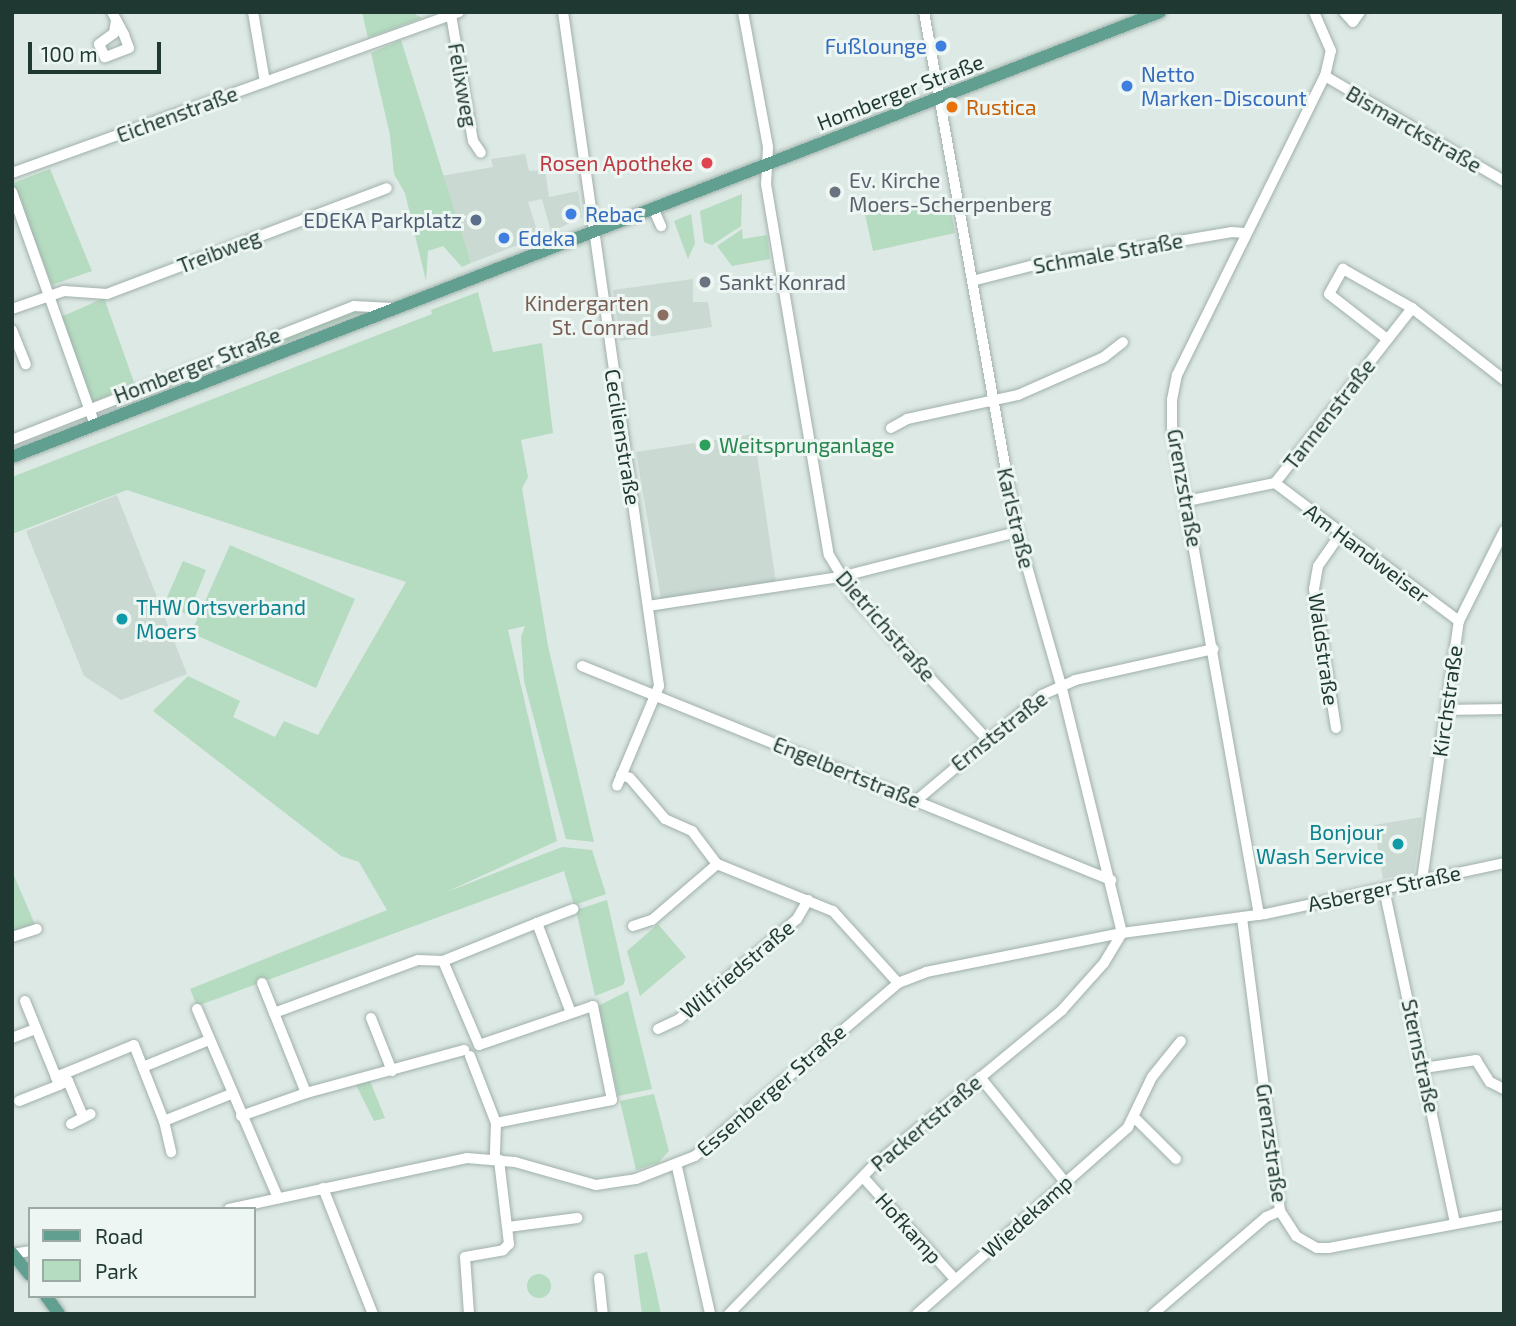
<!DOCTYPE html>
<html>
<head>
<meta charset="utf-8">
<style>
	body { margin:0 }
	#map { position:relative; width:1516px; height:1326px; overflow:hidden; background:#dde9e4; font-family:"Exo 2",sans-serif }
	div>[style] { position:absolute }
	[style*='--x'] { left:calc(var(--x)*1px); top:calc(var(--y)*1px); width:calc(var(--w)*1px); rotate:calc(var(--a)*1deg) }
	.built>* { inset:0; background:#cbd9d3 }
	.green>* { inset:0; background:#b5dbc0 }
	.round { border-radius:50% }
	.roads { filter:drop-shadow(0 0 2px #a0b0ab) drop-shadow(0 0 2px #a0b0ab) }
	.minor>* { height:10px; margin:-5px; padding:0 5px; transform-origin:5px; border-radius:5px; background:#fff }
	.major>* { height:12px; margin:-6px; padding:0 6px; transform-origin:6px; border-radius:6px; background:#619f90 }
	.dots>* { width:19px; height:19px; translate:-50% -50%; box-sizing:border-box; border:4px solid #edf6f2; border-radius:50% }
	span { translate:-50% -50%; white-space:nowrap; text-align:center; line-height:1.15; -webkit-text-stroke:6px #edf6f2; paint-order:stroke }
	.shop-label { font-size:21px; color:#366cbe }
	.right { translate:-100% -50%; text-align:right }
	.left { translate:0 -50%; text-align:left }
	.street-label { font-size:21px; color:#1f3832 }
	.food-label { font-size:21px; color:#c56008 }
	.health-label { font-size:21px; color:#be3a42 }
	.worship-label { font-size:21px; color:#5b616d }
	.service-label { font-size:21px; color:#4e5e75 }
	.education-label { font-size:21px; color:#785e54 }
	.leisure-label { font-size:21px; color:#27864d }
	.culture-label { font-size:21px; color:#0d838f }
	.frame { position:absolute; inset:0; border:14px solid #1f3832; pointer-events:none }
	.legend { position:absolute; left:28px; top:1207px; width:228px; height:91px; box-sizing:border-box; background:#edf6f2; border:2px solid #9baaa5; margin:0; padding:9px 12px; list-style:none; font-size:21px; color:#1f3832 }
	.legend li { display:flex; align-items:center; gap:14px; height:35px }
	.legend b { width:35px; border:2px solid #9baaa5 }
	.scale { position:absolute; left:28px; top:42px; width:133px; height:32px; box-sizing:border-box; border:4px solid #1f3832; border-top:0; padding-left:9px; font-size:21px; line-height:24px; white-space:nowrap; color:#1f3832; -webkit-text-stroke:5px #edf6f2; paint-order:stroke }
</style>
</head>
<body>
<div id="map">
	<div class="built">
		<div style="clip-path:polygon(525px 154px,529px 171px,545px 170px,549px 197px,578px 191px,582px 217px,551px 232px,542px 199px,528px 202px,539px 237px,471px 263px,441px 176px,493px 167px,491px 159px)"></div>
		<div style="clip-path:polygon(693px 279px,693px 302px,708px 302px,712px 327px,620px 341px,613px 290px)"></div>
		<div style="clip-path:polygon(754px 434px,776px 583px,661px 599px,636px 452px)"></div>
		<div style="clip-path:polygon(117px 495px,187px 674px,121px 700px,84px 676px,26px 531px)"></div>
		<div style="clip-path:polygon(1422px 817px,1414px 873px,1383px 879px,1374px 825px)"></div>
	</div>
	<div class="green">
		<div style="clip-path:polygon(362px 12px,411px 12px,422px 18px,368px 38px)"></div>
		<div style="clip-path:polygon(401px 40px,471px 263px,462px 267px,443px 246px,428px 251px,426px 281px,405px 193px,394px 174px,390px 135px,371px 53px)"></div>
		<div style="clip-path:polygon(50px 169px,92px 271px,52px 285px,13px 183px)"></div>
		<div style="clip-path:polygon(742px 194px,741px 226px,712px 245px,704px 242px,700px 211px)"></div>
		<div style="clip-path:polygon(949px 200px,955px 233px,873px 251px,865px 214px)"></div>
		<div style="clip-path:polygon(691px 214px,695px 243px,688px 259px,674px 221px)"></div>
		<div style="clip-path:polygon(742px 229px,743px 239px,767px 235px,770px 259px,732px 266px,717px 246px)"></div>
		<div style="clip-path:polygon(478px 292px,493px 352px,542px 343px,553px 433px,521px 440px,528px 477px,522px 488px,548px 646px,594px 842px,566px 839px,524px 681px,521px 637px,525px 626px,508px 630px,557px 841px,444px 893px,562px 847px,592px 850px,606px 894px,574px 905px,564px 871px,197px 1006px,190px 989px,387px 910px,359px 862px,341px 856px,153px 711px,188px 676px,240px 701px,233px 717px,275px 737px,284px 721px,318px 735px,406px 582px,127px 490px,12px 534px,12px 477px,432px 314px,431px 310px)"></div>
		<div style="clip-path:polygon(104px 298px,135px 385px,92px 402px,61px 317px)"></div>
		<div style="clip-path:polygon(352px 311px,362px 312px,199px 376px,188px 375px)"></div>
		<div style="clip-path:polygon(230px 545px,355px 599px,316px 688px,191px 633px)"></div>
		<div style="clip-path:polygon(183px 561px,206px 570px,188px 615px,164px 604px)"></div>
		<div style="clip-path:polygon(12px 871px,36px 927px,12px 935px)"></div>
		<div style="clip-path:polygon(607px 900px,625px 980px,623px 985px,595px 996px,576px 910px)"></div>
		<div style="clip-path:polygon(658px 924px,686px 957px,640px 996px,627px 951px)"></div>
		<div style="clip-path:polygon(628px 991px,652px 1089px,618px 1096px,598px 1006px)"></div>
		<div style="clip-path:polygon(370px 1081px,385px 1118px,374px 1121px,356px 1085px)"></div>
		<div style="clip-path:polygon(654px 1094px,669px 1151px,658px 1163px,636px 1170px,620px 1101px)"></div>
		<div style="clip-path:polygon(647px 1252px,654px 1281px,661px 1314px,642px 1314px,634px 1255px)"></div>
		<div class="round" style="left:527px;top:1274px;width:24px;height:24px"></div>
	</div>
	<div class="roads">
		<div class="minor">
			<div style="--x:112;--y:12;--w:26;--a:62"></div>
			<div style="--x:124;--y:35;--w:14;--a:69"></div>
			<div style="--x:129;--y:48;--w:26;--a:159"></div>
			<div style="--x:105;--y:57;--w:14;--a:-115"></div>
			<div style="--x:99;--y:44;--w:19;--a:-36"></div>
			<div style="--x:114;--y:33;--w:13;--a:-81"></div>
			<div style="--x:253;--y:12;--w:71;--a:80.3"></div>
			<div style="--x:563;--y:12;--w:681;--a:81.89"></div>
			<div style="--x:659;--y:686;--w:108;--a:112.8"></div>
			<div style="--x:743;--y:12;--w:137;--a:79.5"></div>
			<div style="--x:768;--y:147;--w:37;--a:93"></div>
			<div style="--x:766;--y:184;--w:376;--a:80.4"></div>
			<div style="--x:829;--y:555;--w:47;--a:59"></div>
			<div style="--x:853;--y:595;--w:197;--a:47.1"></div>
			<div style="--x:1344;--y:12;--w:13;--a:48"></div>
			<div style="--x:1353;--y:22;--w:12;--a:-55"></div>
			<div style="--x:451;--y:15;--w:128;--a:80.1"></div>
			<div style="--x:473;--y:141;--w:14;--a:56"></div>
			<div style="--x:1325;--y:76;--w:208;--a:30.4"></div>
			<div style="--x:12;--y:173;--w:475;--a:-19.8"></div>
			<div style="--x:12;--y:192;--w:247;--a:70.4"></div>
			<div style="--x:653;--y:208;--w:20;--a:66"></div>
			<div style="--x:972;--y:281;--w:61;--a:-14.3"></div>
			<div style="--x:1031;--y:266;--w:204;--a:-9.6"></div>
			<div style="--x:1232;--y:232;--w:12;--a:5"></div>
			<div style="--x:12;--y:309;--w:55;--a:-19.1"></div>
			<div style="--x:64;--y:291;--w:43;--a:4"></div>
			<div style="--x:107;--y:294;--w:299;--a:-20.7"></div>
			<div style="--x:12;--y:330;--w:37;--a:68"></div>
			<div style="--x:1387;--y:339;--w:73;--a:-142.2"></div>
			<div style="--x:1329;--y:294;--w:29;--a:-61"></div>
			<div style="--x:1343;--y:269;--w:79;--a:29.5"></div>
			<div style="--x:1412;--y:308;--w:117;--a:38"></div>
			<div style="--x:891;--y:428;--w:18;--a:-29"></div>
			<div style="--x:907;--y:419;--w:114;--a:-12.2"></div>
			<div style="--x:1018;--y:395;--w:94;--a:-23.8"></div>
			<div style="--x:1104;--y:357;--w:24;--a:-38"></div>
			<div style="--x:12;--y:440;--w:367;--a:-21.4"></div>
			<div style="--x:354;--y:306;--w:38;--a:3"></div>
			<div style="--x:1275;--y:483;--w:230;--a:36.9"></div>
			<div style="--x:1187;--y:501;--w:90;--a:-11.6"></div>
			<div style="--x:1275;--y:483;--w:222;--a:-51.9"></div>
			<div style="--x:648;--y:606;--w:194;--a:-8.6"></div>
			<div style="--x:840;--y:577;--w:183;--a:-14.3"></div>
			<div style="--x:582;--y:666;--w:571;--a:22.03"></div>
			<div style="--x:1447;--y:710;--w:57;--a:-1"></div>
			<div style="--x:1336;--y:728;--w:141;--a:-99"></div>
			<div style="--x:1314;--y:589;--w:23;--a:-80"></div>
			<div style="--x:1318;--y:566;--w:38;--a:-55"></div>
			<div style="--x:621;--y:775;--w:9;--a:18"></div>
			<div style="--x:630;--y:778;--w:54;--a:49.5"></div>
			<div style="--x:665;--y:819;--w:30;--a:24"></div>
			<div style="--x:692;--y:831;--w:41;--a:52.9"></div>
			<div style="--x:917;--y:800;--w:163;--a:-40"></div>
			<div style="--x:1042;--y:695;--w:36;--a:-24"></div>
			<div style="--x:1075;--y:680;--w:142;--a:-12.6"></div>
			<div style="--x:1422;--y:880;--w:262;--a:-81.9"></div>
			<div style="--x:1459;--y:621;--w:101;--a:-63.4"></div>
			<div style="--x:1384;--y:889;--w:342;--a:78"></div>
			<div style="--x:1259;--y:915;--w:495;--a:-100.1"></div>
			<div style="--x:1172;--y:428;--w:28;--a:-90"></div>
			<div style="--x:1172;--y:400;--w:25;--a:-79"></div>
			<div style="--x:1177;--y:375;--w:334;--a:-63.7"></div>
			<div style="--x:1325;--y:76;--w:26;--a:-77"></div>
			<div style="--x:1331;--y:51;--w:43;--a:-113.6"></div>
			<div style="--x:1242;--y:918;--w:295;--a:82.6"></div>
			<div style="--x:1280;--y:1211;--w:30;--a:57"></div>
			<div style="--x:1296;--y:1236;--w:24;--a:30"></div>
			<div style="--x:1317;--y:1248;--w:12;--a:0"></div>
			<div style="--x:1329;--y:1248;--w:178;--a:-10.7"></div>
			<div style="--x:537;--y:923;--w:39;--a:-21"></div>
			<div style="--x:633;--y:926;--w:20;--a:-18"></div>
			<div style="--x:652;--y:920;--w:86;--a:-40.7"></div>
			<div style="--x:717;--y:864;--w:125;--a:22.1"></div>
			<div style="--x:833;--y:911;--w:97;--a:47.9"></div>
			<div style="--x:12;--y:937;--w:26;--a:-18"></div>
			<div style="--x:262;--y:983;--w:118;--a:68.2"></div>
			<div style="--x:25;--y:1001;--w:82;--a:67.8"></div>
			<div style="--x:56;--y:1077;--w:84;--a:-22.3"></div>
			<div style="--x:134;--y:1045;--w:82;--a:68.5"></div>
			<div style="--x:164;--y:1121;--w:72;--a:-21.9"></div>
			<div style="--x:197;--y:1009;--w:206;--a:66.8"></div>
			<div style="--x:274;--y:1013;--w:153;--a:-20.2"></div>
			<div style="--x:418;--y:960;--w:25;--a:2"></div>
			<div style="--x:371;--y:1018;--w:57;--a:68.4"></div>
			<div style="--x:658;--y:1029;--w:23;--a:-25"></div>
			<div style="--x:679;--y:1019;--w:67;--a:-40.1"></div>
			<div style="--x:730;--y:976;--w:88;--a:-40.4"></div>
			<div style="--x:797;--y:919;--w:22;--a:-60"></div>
			<div style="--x:12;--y:1038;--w:25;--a:-21"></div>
			<div style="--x:479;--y:1045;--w:120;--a:-18.9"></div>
			<div style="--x:593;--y:1006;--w:96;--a:78.6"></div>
			<div style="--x:612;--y:1100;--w:118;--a:168.8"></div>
			<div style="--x:479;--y:1045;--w:91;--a:-113.2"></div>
			<div style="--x:443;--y:961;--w:101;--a:-22"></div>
			<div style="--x:537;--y:923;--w:96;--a:69.3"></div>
			<div style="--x:470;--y:1056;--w:72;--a:68.8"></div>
			<div style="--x:496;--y:1123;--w:36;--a:92"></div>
			<div style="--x:143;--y:1067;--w:71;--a:-22.2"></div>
			<div style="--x:1424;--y:1068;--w:53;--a:-8.7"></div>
			<div style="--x:1476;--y:1060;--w:26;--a:58"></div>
			<div style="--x:1490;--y:1082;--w:16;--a:27"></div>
			<div style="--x:980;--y:1077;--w:135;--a:51"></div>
			<div style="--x:59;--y:1085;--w:10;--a:-24"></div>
			<div style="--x:68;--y:1081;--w:39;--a:67"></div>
			<div style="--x:19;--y:1101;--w:43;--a:-21.8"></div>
			<div style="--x:59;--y:1085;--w:9;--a:-111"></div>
			<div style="--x:241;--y:1116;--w:69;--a:-19.5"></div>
			<div style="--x:306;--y:1093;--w:164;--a:-15.2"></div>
			<div style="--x:1135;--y:1118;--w:58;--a:45"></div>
			<div style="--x:164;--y:1121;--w:32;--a:77"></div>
			<div style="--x:71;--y:1124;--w:22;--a:-27"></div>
			<div style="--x:677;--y:1167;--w:151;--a:77.3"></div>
			<div style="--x:863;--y:1177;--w:137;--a:48"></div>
			<div style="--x:323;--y:1188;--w:136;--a:68.4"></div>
			<div style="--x:229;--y:1209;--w:243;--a:-12.1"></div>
			<div style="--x:467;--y:1158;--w:48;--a:4.8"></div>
			<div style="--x:515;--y:1162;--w:84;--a:15.9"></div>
			<div style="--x:596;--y:1185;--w:40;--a:-8.5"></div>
			<div style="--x:636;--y:1179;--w:63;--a:-21.3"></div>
			<div style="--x:695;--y:1156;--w:267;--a:-40.4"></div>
			<div style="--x:898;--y:983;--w:30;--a:-21"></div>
			<div style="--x:926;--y:972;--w:200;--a:-11.3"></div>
			<div style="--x:1122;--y:933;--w:144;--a:-7.6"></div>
			<div style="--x:1265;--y:914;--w:244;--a:-12"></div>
			<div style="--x:508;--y:1227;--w:70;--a:-7.4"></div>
			<div style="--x:12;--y:1254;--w:18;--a:-9"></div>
			<div style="--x:599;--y:1278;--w:36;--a:84"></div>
			<div style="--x:469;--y:1314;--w:57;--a:-94"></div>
			<div style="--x:465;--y:1257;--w:39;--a:-10"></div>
			<div style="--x:503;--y:1250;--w:8;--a:-45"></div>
			<div style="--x:509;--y:1244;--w:85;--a:-96.8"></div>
			<div style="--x:729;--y:1314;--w:206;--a:-45.8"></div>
			<div style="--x:873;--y:1166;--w:245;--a:-39.5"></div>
			<div style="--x:1062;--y:1010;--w:63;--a:-48.2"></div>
			<div style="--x:1104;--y:963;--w:35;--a:-59"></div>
			<div style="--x:1122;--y:933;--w:255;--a:-103.8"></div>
			<div style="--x:1061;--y:685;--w:159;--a:-106"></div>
			<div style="--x:1017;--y:532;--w:528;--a:-100.14"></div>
			<div style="--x:917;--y:1314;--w:282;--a:-41.5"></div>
			<div style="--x:1128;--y:1127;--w:55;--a:-64.4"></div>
			<div style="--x:1152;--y:1077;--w:46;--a:-51.1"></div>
			<div style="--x:1153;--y:1314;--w:149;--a:-40.6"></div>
			<div style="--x:1266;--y:1217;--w:15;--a:-23"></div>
		</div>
		<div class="major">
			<div style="--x:12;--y:457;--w:1231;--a:-21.19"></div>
			<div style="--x:12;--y:1253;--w:28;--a:51"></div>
			<div style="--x:46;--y:1296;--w:22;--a:54"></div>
		</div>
	</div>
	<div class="dots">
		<div style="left:941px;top:46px;background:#3f7fe0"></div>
		<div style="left:1127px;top:86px;background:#3f7fe0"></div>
		<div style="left:952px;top:107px;background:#e8710a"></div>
		<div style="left:707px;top:163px;background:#e0444e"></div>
		<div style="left:835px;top:192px;background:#6b7280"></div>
		<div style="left:571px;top:214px;background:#3f7fe0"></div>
		<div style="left:476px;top:220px;background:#5c6f8a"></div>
		<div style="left:504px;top:238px;background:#3f7fe0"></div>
		<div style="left:705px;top:282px;background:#6b7280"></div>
		<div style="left:663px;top:315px;background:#8d6e63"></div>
		<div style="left:705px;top:445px;background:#2e9e5b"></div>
		<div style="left:122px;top:619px;background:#0f9aa8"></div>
		<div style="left:1398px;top:844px;background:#0f9aa8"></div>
	</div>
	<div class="shop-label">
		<span class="right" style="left:927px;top:46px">Fußlounge</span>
		<span class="left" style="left:1141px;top:86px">Netto<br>Marken-Discount</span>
		<span class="left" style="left:585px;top:214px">Rebac</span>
		<span class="left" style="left:518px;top:238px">Edeka</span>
	</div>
	<div class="street-label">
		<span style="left:463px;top:85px;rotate:80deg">Felixweg</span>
		<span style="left:900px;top:92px;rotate:-21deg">Homberger Straße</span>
		<span style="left:177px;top:114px;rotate:-20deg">Eichenstraße</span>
		<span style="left:1414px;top:129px;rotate:30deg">Bismarckstraße</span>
		<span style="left:219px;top:251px;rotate:-21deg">Treibweg</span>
		<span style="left:1108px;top:253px;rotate:-10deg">Schmale Straße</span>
		<span style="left:197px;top:365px;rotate:-21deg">Homberger Straße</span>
		<span style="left:1329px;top:414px;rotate:-52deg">Tannenstraße</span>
		<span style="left:623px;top:437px;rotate:81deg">Cecilienstraße</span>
		<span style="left:1185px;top:488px;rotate:80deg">Grenzstraße</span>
		<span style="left:1016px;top:518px;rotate:77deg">Karlstraße</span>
		<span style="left:1367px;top:553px;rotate:37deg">Am Handweiser</span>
		<span style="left:886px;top:626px;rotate:49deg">Dietrichstraße</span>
		<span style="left:1324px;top:649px;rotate:82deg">Waldstraße</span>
		<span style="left:1447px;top:701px;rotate:-82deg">Kirchstraße</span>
		<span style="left:999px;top:731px;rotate:-38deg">Ernststraße</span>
		<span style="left:847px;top:772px;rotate:22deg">Engelbertstraße</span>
		<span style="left:1384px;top:888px;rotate:-12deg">Asberger Straße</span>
		<span style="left:737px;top:969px;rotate:-40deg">Wilfriedstraße</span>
		<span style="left:1421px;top:1056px;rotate:78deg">Sternstraße</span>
		<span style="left:771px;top:1090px;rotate:-41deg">Essenberger Straße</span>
		<span style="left:926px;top:1123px;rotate:-40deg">Packertstraße</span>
		<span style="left:1272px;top:1143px;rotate:82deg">Grenzstraße</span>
		<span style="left:1027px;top:1216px;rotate:-42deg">Wiedekamp</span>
		<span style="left:909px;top:1228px;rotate:48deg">Hofkamp</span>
	</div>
	<div class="food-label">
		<span class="left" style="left:966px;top:107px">Rustica</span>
	</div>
	<div class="health-label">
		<span class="right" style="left:693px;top:163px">Rosen Apotheke</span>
	</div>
	<div class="worship-label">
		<span class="left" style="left:849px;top:192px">Ev. Kirche<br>Moers-Scherpenberg</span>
		<span class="left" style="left:719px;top:282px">Sankt Konrad</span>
	</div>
	<div class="service-label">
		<span class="right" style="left:462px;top:220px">EDEKA Parkplatz</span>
	</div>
	<div class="education-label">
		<span class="right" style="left:649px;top:315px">Kindergarten<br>St. Conrad</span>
	</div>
	<div class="leisure-label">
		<span class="left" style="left:719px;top:445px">Weitsprunganlage</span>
	</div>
	<div class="culture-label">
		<span class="left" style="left:136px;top:619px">THW Ortsverband<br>Moers</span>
		<span class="right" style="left:1384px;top:844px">Bonjour<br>Wash Service</span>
	</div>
	<div class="frame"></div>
	<ul class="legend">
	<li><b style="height:9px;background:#619f90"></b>Road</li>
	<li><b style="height:19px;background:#b5dbc0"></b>Park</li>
	</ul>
	<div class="scale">100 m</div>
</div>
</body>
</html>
